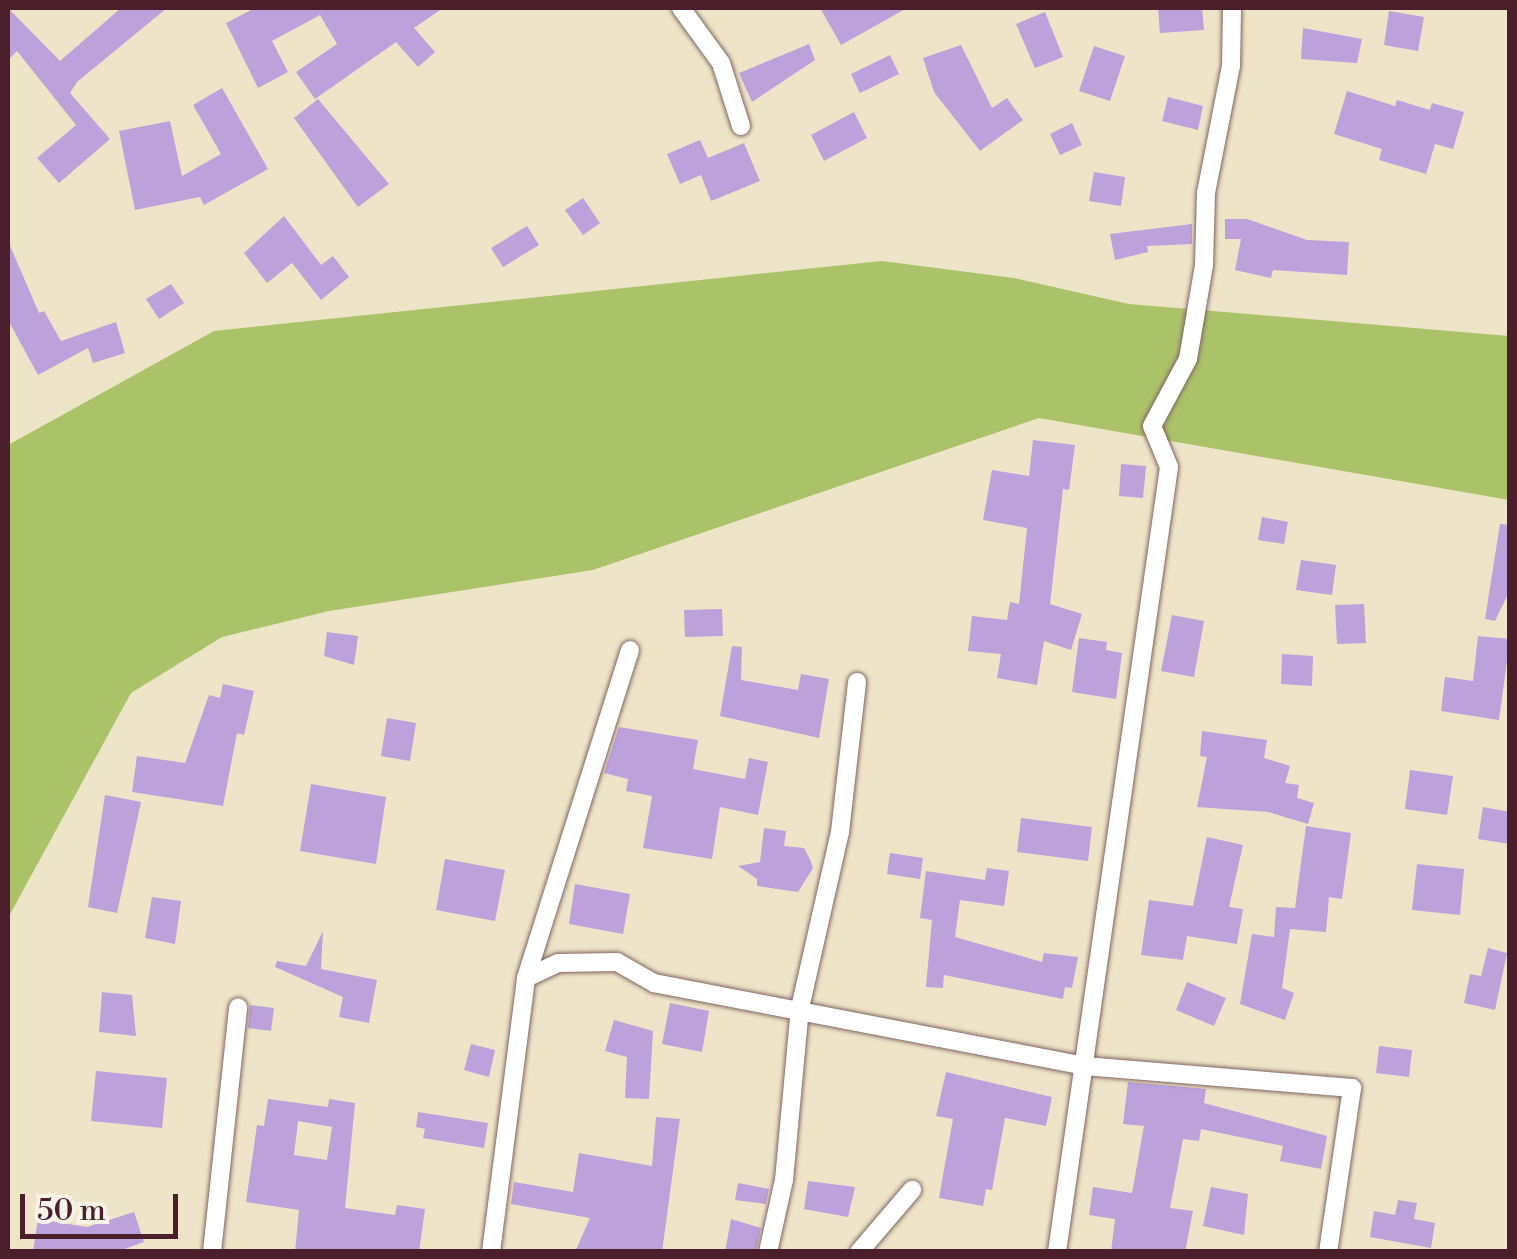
<!DOCTYPE html>
<html>
<head>
<meta charset="utf-8">
<style>
	body { margin:0 }
	#map { position:relative; width:1517px; height:1259px; overflow:hidden; background:#eee5c8; font-family:"Libre Bodoni",serif }
	div>[style] { position:absolute }
	[style*='--x'] { left:calc(var(--x)*1px); top:calc(var(--y)*1px); width:calc(var(--w)*1px); rotate:calc(var(--a)*1deg) }
	.green>* { inset:0; background:#abc368 }
	.building>* { inset:0; background:#bca1db }
	.roads { filter:drop-shadow(0 0 2px #836462) drop-shadow(0 0 2px #836462) }
	.street>* { height:18px; margin:-9px; padding:0 9px; transform-origin:9px; border-radius:9px; background:#fff }
	span { translate:-50% -50%; white-space:nowrap; text-align:center; line-height:1.15; -webkit-text-stroke:9px #f7f3e8; paint-order:stroke }
	.frame { position:absolute; inset:0; border:10px solid #4a1f2b; pointer-events:none }
	.scale { position:absolute; left:20px; top:1194px; width:158px; height:45px; box-sizing:border-box; border:5px solid #4a1f2b; border-top:0; padding-left:12px; font-size:30px; line-height:35px; white-space:nowrap; color:#4a1f2b; -webkit-text-stroke:8px #f7f3e8; paint-order:stroke }
</style>
</head>
<body>
<div id="map">
	<div class="green">
		<div style="clip-path:polygon(882px 261px,1014px 278px,1129px 304px,1509px 336px,1509px 500px,1039px 418px,593px 570px,329px 611px,222px 637px,131px 693px,8px 918px,8px 445px,214px 331px)"></div>
	</div>
	<div class="building">
		<div style="clip-path:polygon(8px 8px,60px 61px,121px 8px,167px 8px,77px 82px,70px 93px,110px 139px,59px 183px,37px 158px,76px 125px,17px 51px,8px 60px)"></div>
		<div style="clip-path:polygon(255px 8px,443px 8px,414px 28px,435px 52px,418px 67px,396px 42px,315px 99px,296px 72px,337px 44px,320px 15px,272px 41px,288px 72px,258px 88px,226px 23px)"></div>
		<div style="clip-path:polygon(820px 8px,907px 8px,841px 45px)"></div>
		<div style="clip-path:polygon(1158px 8px,1202px 8px,1204px 30px,1160px 33px)"></div>
		<div style="clip-path:polygon(1389px 11px,1424px 17px,1418px 51px,1384px 45px)"></div>
		<div style="clip-path:polygon(1045px 12px,1063px 57px,1035px 68px,1016px 24px)"></div>
		<div style="clip-path:polygon(1303px 28px,1362px 39px,1357px 63px,1301px 59px)"></div>
		<div style="clip-path:polygon(809px 44px,815px 60px,752px 102px,739px 73px)"></div>
		<div style="clip-path:polygon(961px 45px,992px 108px,1007px 98px,1023px 120px,980px 151px,934px 92px,923px 58px)"></div>
		<div style="clip-path:polygon(1094px 46px,1125px 56px,1110px 101px,1079px 91px)"></div>
		<div style="clip-path:polygon(890px 55px,899px 74px,860px 93px,851px 74px)"></div>
		<div style="clip-path:polygon(222px 88px,268px 169px,204px 205px,200px 197px,135px 210px,119px 131px,170px 121px,182px 176px,221px 154px,193px 105px)"></div>
		<div style="clip-path:polygon(1347px 91px,1395px 106px,1397px 100px,1430px 110px,1432px 103px,1464px 112px,1453px 149px,1435px 144px,1426px 174px,1379px 160px,1382px 149px,1334px 134px)"></div>
		<div style="clip-path:polygon(1168px 97px,1203px 106px,1198px 130px,1162px 121px)"></div>
		<div style="clip-path:polygon(318px 99px,389px 184px,358px 207px,294px 118px)"></div>
		<div style="clip-path:polygon(854px 112px,867px 138px,824px 161px,811px 135px)"></div>
		<div style="clip-path:polygon(1072px 123px,1082px 145px,1060px 155px,1050px 134px)"></div>
		<div style="clip-path:polygon(700px 140px,708px 158px,744px 143px,760px 181px,711px 201px,701px 175px,680px 184px,667px 154px)"></div>
		<div style="clip-path:polygon(1094px 172px,1125px 177px,1121px 206px,1089px 201px)"></div>
		<div style="clip-path:polygon(583px 198px,600px 223px,583px 235px,565px 210px)"></div>
		<div style="clip-path:polygon(284px 216px,321px 265px,333px 256px,349px 277px,321px 300px,292px 263px,267px 283px,244px 253px)"></div>
		<div style="clip-path:polygon(1225px 219px,1247px 219px,1307px 240px,1349px 242px,1347px 275px,1273px 270px,1271px 278px,1235px 270px,1241px 239px,1225px 239px)"></div>
		<div style="clip-path:polygon(1192px 224px,1192px 244px,1147px 246px,1148px 252px,1115px 260px,1110px 234px)"></div>
		<div style="clip-path:polygon(527px 226px,539px 245px,503px 267px,491px 248px)"></div>
		<div style="clip-path:polygon(8px 241px,39px 313px,44px 311px,61px 341px,116px 322px,125px 353px,93px 363px,88px 348px,38px 375px,8px 320px)"></div>
		<div style="clip-path:polygon(171px 284px,184px 303px,159px 319px,146px 299px)"></div>
		<div style="clip-path:polygon(1033px 440px,1075px 445px,1069px 490px,1063px 489px,1050px 604px,1082px 614px,1071px 650px,1044px 641px,1037px 685px,997px 678px,1001px 654px,968px 651px,972px 616px,1007px 620px,1010px 602px,1019px 604px,1027px 528px,983px 520px,992px 470px,1029px 476px)"></div>
		<div style="clip-path:polygon(1121px 464px,1146px 466px,1143px 498px,1119px 496px)"></div>
		<div style="clip-path:polygon(1262px 517px,1288px 522px,1284px 544px,1258px 540px)"></div>
		<div style="clip-path:polygon(1500px 524px,1510px 525px,1510px 590px,1495px 621px,1485px 619px)"></div>
		<div style="clip-path:polygon(1301px 560px,1336px 565px,1332px 595px,1296px 590px)"></div>
		<div style="clip-path:polygon(1364px 604px,1366px 643px,1337px 644px,1335px 605px)"></div>
		<div style="clip-path:polygon(722px 609px,723px 636px,685px 637px,684px 610px)"></div>
		<div style="clip-path:polygon(1172px 615px,1204px 621px,1194px 677px,1161px 671px)"></div>
		<div style="clip-path:polygon(327px 632px,358px 636px,354px 665px,324px 656px)"></div>
		<div style="clip-path:polygon(1478px 636px,1510px 639px,1499px 720px,1441px 711px,1445px 677px,1473px 681px)"></div>
		<div style="clip-path:polygon(1079px 638px,1107px 642px,1106px 650px,1122px 653px,1116px 699px,1072px 692px)"></div>
		<div style="clip-path:polygon(732px 646px,742px 647px,741px 680px,798px 690px,801px 674px,829px 679px,819px 738px,720px 716px)"></div>
		<div style="clip-path:polygon(1282px 654px,1313px 656px,1312px 686px,1281px 684px)"></div>
		<div style="clip-path:polygon(223px 684px,254px 691px,244px 735px,237px 733px,223px 806px,132px 792px,137px 756px,185px 763px,209px 695px,220px 698px)"></div>
		<div style="clip-path:polygon(387px 718px,416px 723px,410px 761px,381px 756px)"></div>
		<div style="clip-path:polygon(619px 727px,698px 740px,693px 769px,745px 779px,749px 758px,768px 762px,758px 815px,720px 807px,712px 859px,643px 848px,652px 796px,626px 791px,628px 779px,604px 773px)"></div>
		<div style="clip-path:polygon(1202px 731px,1267px 740px,1264px 758px,1290px 766px,1285px 783px,1299px 785px,1297px 798px,1314px 803px,1308px 824px,1268px 812px,1197px 807px,1207px 757px,1200px 756px)"></div>
		<div style="clip-path:polygon(1410px 770px,1453px 776px,1447px 815px,1405px 809px)"></div>
		<div style="clip-path:polygon(311px 784px,386px 797px,376px 864px,300px 851px)"></div>
		<div style="clip-path:polygon(105px 795px,141px 802px,117px 913px,88px 907px)"></div>
		<div style="clip-path:polygon(1483px 807px,1510px 812px,1510px 844px,1478px 839px)"></div>
		<div style="clip-path:polygon(1021px 818px,1092px 827px,1088px 861px,1017px 852px)"></div>
		<div style="clip-path:polygon(1306px 826px,1351px 833px,1342px 899px,1329px 897px,1326px 932px,1290px 929px,1282px 988px,1294px 993px,1285px 1020px,1240px 1004px,1252px 934px,1274px 937px,1276px 907px,1295px 908px)"></div>
		<div style="clip-path:polygon(764px 828px,786px 831px,784px 846px,804px 848px,810px 859px,813px 868px,798px 892px,757px 886px,757px 879px,738px 866px,760px 862px)"></div>
		<div style="clip-path:polygon(1207px 837px,1243px 845px,1229px 907px,1243px 909px,1237px 944px,1187px 936px,1183px 960px,1141px 955px,1149px 900px,1193px 906px)"></div>
		<div style="clip-path:polygon(890px 853px,923px 858px,920px 879px,887px 874px)"></div>
		<div style="clip-path:polygon(445px 859px,505px 870px,495px 921px,436px 910px)"></div>
		<div style="clip-path:polygon(1417px 864px,1464px 869px,1460px 915px,1412px 910px)"></div>
		<div style="clip-path:polygon(987px 868px,1009px 871px,1004px 906px,960px 900px,955px 937px,1042px 962px,1044px 953px,1078px 957px,1072px 988px,1065px 987px,1063px 999px,944px 975px,943px 988px,926px 987px,932px 920px,920px 918px,926px 871px,985px 880px)"></div>
		<div style="clip-path:polygon(575px 884px,630px 894px,623px 934px,569px 924px)"></div>
		<div style="clip-path:polygon(152px 897px,181px 901px,175px 944px,145px 938px)"></div>
		<div style="clip-path:polygon(323px 931px,321px 969px,377px 980px,369px 1023px,339px 1017px,343px 997px,275px 967px,277px 961px,306px 966px)"></div>
		<div style="clip-path:polygon(1488px 948px,1507px 953px,1495px 1010px,1464px 1003px,1470px 974px,1481px 976px)"></div>
		<div style="clip-path:polygon(1187px 982px,1226px 998px,1214px 1026px,1176px 1010px)"></div>
		<div style="clip-path:polygon(102px 992px,132px 995px,136px 1036px,99px 1032px)"></div>
		<div style="clip-path:polygon(670px 1003px,709px 1011px,702px 1052px,662px 1044px)"></div>
		<div style="clip-path:polygon(250px 1005px,274px 1008px,271px 1031px,248px 1028px)"></div>
		<div style="clip-path:polygon(614px 1020px,653px 1031px,649px 1099px,625px 1098px,627px 1057px,605px 1051px)"></div>
		<div style="clip-path:polygon(471px 1044px,495px 1050px,489px 1077px,464px 1070px)"></div>
		<div style="clip-path:polygon(1379px 1046px,1412px 1050px,1409px 1077px,1376px 1073px)"></div>
		<div style="clip-path:polygon(96px 1071px,167px 1078px,162px 1128px,91px 1121px)"></div>
		<div style="clip-path:polygon(946px 1072px,1052px 1097px,1046px 1126px,1005px 1118px,992px 1190px,986px 1189px,983px 1206px,939px 1198px,953px 1119px,936px 1116px)"></div>
		<div style="clip-path:polygon(1128px 1082px,1206px 1089px,1204px 1103px,1327px 1136px,1321px 1169px,1280px 1161px,1283px 1146px,1201px 1129px,1199px 1141px,1183px 1139px,1170px 1208px,1193px 1211px,1185px 1252px,1111px 1252px,1115px 1219px,1089px 1215px,1093px 1187px,1132px 1193px,1144px 1126px,1123px 1124px)"></div>
		<div style="clip-path:polygon(evenodd,268px 1099px,328px 1107px,329px 1099px,355px 1103px,345px 1208px,395px 1215px,397px 1205px,425px 1209px,419px 1252px,295px 1252px,299px 1210px,246px 1202px,257px 1125px,264px 1126px,268px 1099px,298px 1121px,332px 1127px,327px 1160px,294px 1155px,298px 1121px)"></div>
		<div style="clip-path:polygon(418px 1112px,488px 1123px,484px 1148px,423px 1138px,425px 1129px,416px 1127px)"></div>
		<div style="clip-path:polygon(656px 1117px,680px 1119px,662px 1252px,575px 1252px,590px 1218px,511px 1204px,514px 1182px,573px 1192px,579px 1153px,652px 1166px)"></div>
		<div style="clip-path:polygon(808px 1181px,855px 1187px,848px 1217px,804px 1209px)"></div>
		<div style="clip-path:polygon(738px 1183px,769px 1189px,766px 1204px,735px 1200px)"></div>
		<div style="clip-path:polygon(1211px 1187px,1248px 1194px,1244px 1235px,1203px 1226px)"></div>
		<div style="clip-path:polygon(1398px 1200px,1417px 1203px,1414px 1219px,1435px 1223px,1431px 1248px,1370px 1237px,1374px 1211px,1395px 1215px)"></div>
		<div style="clip-path:polygon(134px 1212px,144px 1242px,116px 1252px,33px 1252px,38px 1219px,87px 1227px)"></div>
		<div style="clip-path:polygon(731px 1219px,761px 1228px,756px 1252px,725px 1252px)"></div>
	</div>
	<div class="roads">
		<div class="street">
			<div style="--x:681;--y:8;--w:68;--a:54"></div>
			<div style="--x:721;--y:63;--w:66;--a:72.4"></div>
			<div style="--x:526;--y:978;--w:35;--a:-25"></div>
			<div style="--x:558;--y:963;--w:59;--a:-1"></div>
			<div style="--x:617;--y:962;--w:43;--a:29.6"></div>
			<div style="--x:654;--y:983;--w:438;--a:10.9"></div>
			<div style="--x:1084;--y:1066;--w:269;--a:4.7"></div>
			<div style="--x:1352;--y:1088;--w:166;--a:98.3"></div>
			<div style="--x:212;--y:1252;--w:246;--a:-83.9"></div>
			<div style="--x:491;--y:1252;--w:276;--a:-82.7"></div>
			<div style="--x:526;--y:978;--w:344;--a:-72.4"></div>
			<div style="--x:768;--y:1252;--w:74;--a:-77.5"></div>
			<div style="--x:784;--y:1180;--w:173;--a:-84.7"></div>
			<div style="--x:800;--y:1008;--w:180;--a:-77.2"></div>
			<div style="--x:840;--y:832;--w:151;--a:-83.5"></div>
			<div style="--x:859;--y:1252;--w:82;--a:-49.5"></div>
			<div style="--x:1057;--y:1252;--w:793;--a:-81.88"></div>
			<div style="--x:1169;--y:467;--w:44;--a:-112.5"></div>
			<div style="--x:1152;--y:426;--w:76;--a:-61.8"></div>
			<div style="--x:1188;--y:359;--w:95;--a:-80.3"></div>
			<div style="--x:1204;--y:265;--w:72;--a:-88.4"></div>
			<div style="--x:1206;--y:193;--w:129;--a:-78.9"></div>
			<div style="--x:1231;--y:66;--w:58;--a:-89"></div>
		</div>
	</div>
	<div class="frame"></div>
	<div class="scale">50 m</div>
</div>
</body>
</html>
